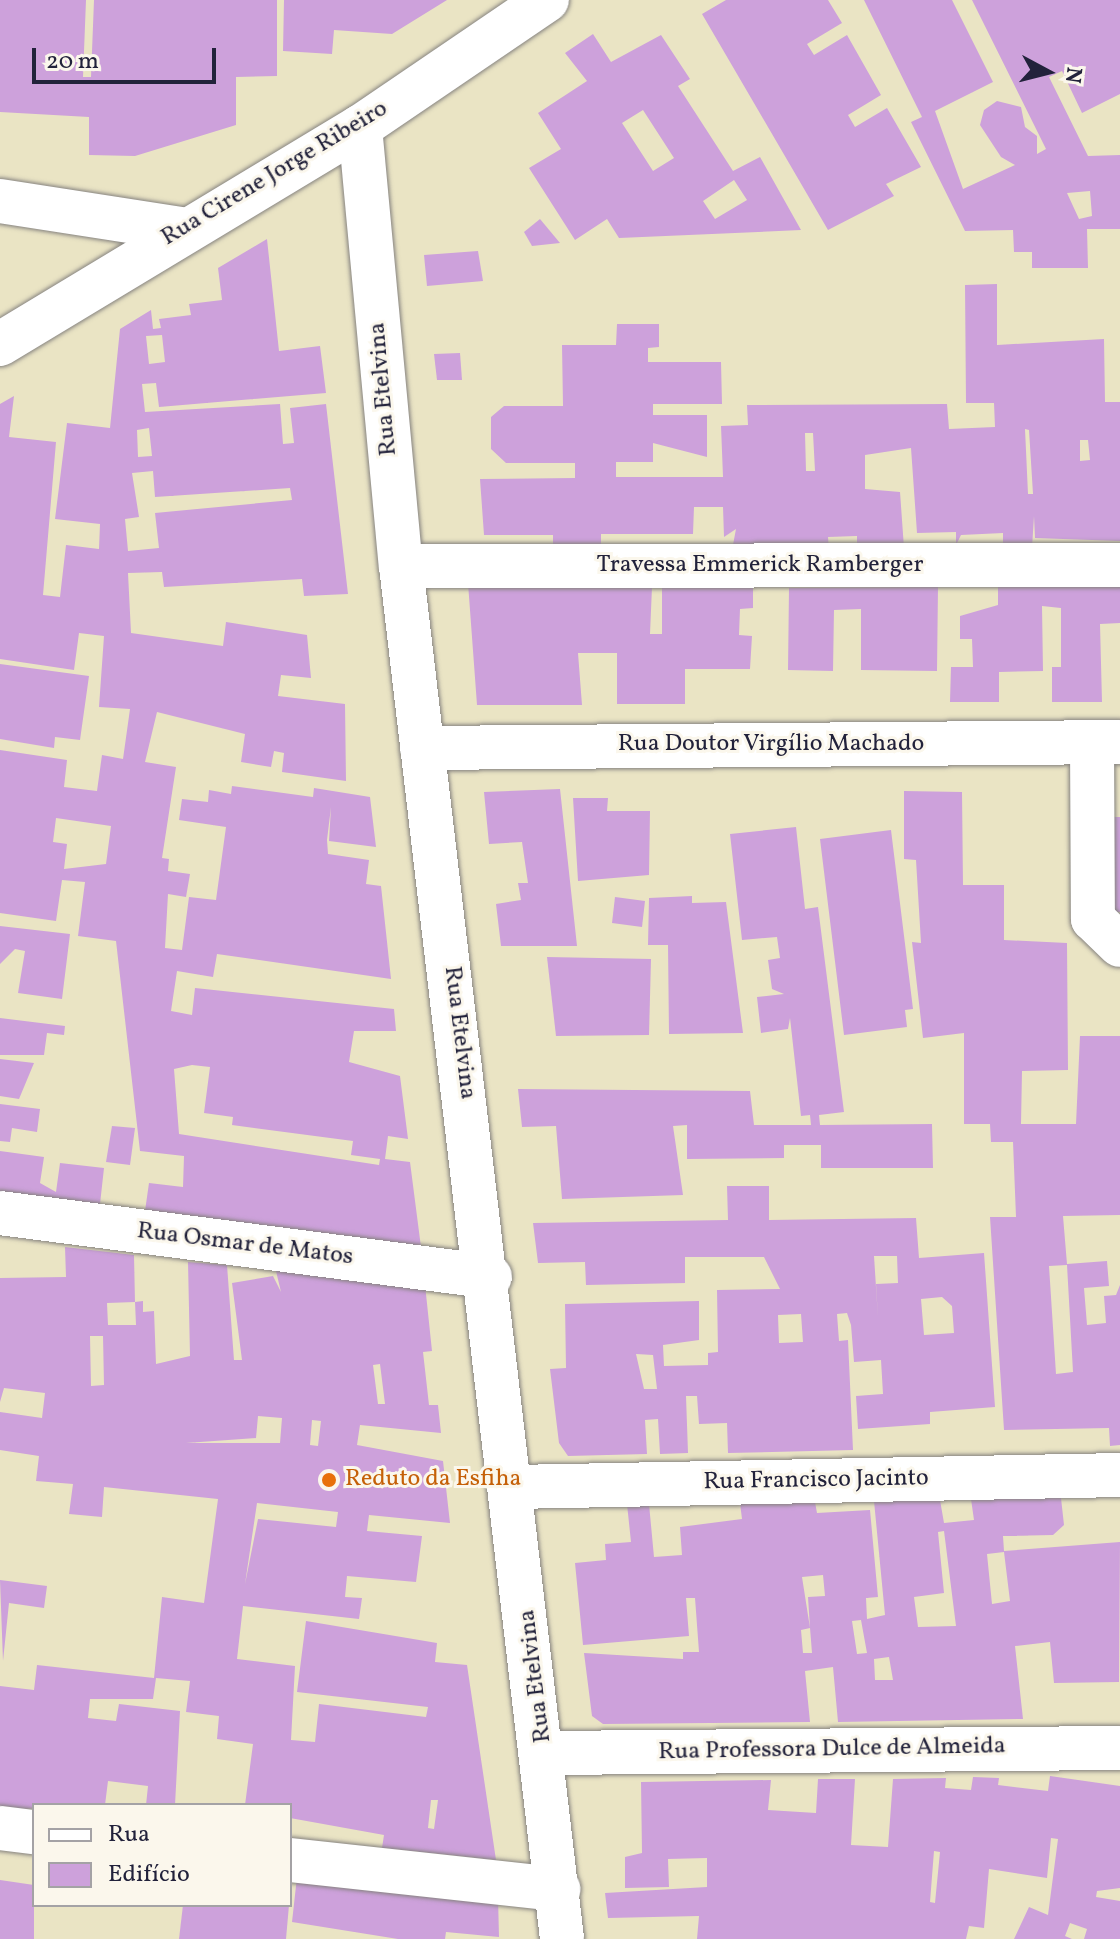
<!DOCTYPE html>
<html>
<head>
<meta charset="utf-8">
<style>
	body { margin:0 }
	#map { position:relative; width:1120px; height:1939px; overflow:hidden; background:#eae4c4; font-family:Vollkorn,serif }
	div>[style] { position:absolute }
	[style*='--x'] { left:calc(var(--x)*1px); top:calc(var(--y)*1px); width:calc(var(--w)*1px); rotate:calc(var(--a)*1deg) }
	.building>* { inset:0; background:#cda1db }
	.roads { filter:drop-shadow(0 0 2px #868380) drop-shadow(0 0 2px #868380) }
	.minor>* { height:44px; margin:-22px; padding:0 22px; transform-origin:22px; border-radius:22px; background:#fff }
	.dots>* { width:22px; height:22px; translate:-50% -50%; box-sizing:border-box; border:4px solid #fbf7ec; border-radius:50% }
	span { translate:-50% -50%; white-space:nowrap; text-align:center; line-height:1.15; -webkit-text-stroke:6px #fbf7ec; paint-order:stroke }
	.street-label { font-size:24px; color:#22223b }
	.food-label { font-size:24px; color:#c56008 }
	.left { translate:0 -50%; text-align:left }
	.legend { position:absolute; left:32px; top:1803px; width:260px; height:104px; box-sizing:border-box; background:#fbf7ec; border:2px solid #a4a2a5; margin:0; padding:10px 14px; list-style:none; font-size:24px; color:#22223b }
	.legend li { display:flex; align-items:center; gap:16px; height:40px }
	.legend b { width:40px; border:2px solid #a4a2a5 }
	.north { position:absolute; left:1008px; top:32px; width:80px; height:80px; -webkit-text-stroke:6px #fbf7ec; paint-order:stroke; rotate:97deg; font-size:22px; font-weight:700; line-height:32px; text-align:center; color:#22223b }
	.north::after { content:''; display:block; margin:auto; width:28px; height:36px; background:#22223b; clip-path:polygon(50% 0,100% 100%,50% 72%,0 100%) }
	.scale { position:absolute; left:32px; top:48px; width:184px; height:36px; box-sizing:border-box; border:4px solid #22223b; border-top:0; padding-left:10px; font-size:24px; line-height:28px; white-space:nowrap; color:#22223b; -webkit-text-stroke:6px #fbf7ec; paint-order:stroke }
</style>
</head>
<body>
<div id="map">
	<div class="building">
		<div style="clip-path:polygon(0 0,86px 0,83px 77px,91px 77px,94px 0,277px 0,277px 76px,236px 77px,236px 125px,135px 156px,89px 155px,89px 117px,0 112px)"></div>
		<div style="clip-path:polygon(284px 0,447px 0,392px 34px,334px 30px,332px 54px,283px 51px)"></div>
		<div style="clip-path:polygon(726px 0,828px 0,842px 23px,807px 44px,814px 55px,847px 35px,881px 95px,848px 115px,855px 127px,887px 108px,921px 167px,886px 184px,894px 196px,828px 230px,702px 14px)"></div>
		<div style="clip-path:polygon(evenodd,864px 0,952px 0,993px 82px,935px 111px,963px 189px,1015px 165px,1001px 157px,980px 125px,984px 110px,997px 101px,1021px 107px,1025px 127px,1037px 136px,1037px 154px,1046px 149px,972px 0,1120px 0,1120px 94px,1082px 113px,1062px 71px,1049px 77px,1088px 156px,1120px 155px,1120px 229px,1087px 229px,1088px 268px,1032px 268px,1032px 252px,1014px 252px,1013px 230px,965px 231px,911px 122px,922px 117px,864px 0,1090px 191px,1092px 216px,1079px 219px,1067px 193px,1090px 191px)"></div>
		<div style="clip-path:polygon(evenodd,593px 34px,611px 62px,661px 35px,690px 79px,678px 86px,733px 171px,760px 157px,801px 230px,619px 238px,607px 219px,575px 240px,529px 168px,561px 149px,538px 113px,587px 81px,565px 53px,593px 34px,643px 110px,674px 158px,653px 171px,622px 123px,643px 110px,593px 34px,734px 180px,747px 200px,715px 219px,703px 201px,734px 180px)"></div>
		<div style="clip-path:polygon(540px 219px,560px 243px,532px 246px,524px 232px)"></div>
		<div style="clip-path:polygon(evenodd,267px 239px,279px 351px,320px 346px,326px 393px,159px 407px,156px 383px,142px 384px,145px 412px,280px 404px,283px 444px,294px 443px,290px 408px,326px 404px,348px 594px,304px 596px,302px 579px,164px 587px,162px 572px,128px 573px,131px 633px,223px 646px,226px 622px,307px 635px,311px 678px,281px 675px,278px 696px,345px 704px,346px 781px,282px 772px,284px 753px,274px 751px,271px 767px,241px 762px,245px 734px,157px 712px,145px 762px,176px 767px,162px 858px,169px 859px,168px 871px,190px 874px,186px 897px,168px 894px,165px 948px,182px 950px,189px 897px,216px 900px,226px 827px,179px 820px,182px 799px,208px 802px,209px 790px,231px 794px,232px 786px,313px 797px,314px 788px,370px 797px,376px 847px,329px 841px,331px 807px,327px 840px,328px 854px,369px 860px,366px 884px,381px 886px,391px 979px,217px 954px,213px 977px,177px 971px,171px 1011px,192px 1015px,195px 988px,394px 1009px,396px 1031px,354px 1031px,349px 1062px,400px 1076px,408px 1139px,388px 1136px,385px 1159px,410px 1162px,422px 1255px,144px 1218px,149px 1183px,183px 1187px,184px 1156px,140px 1151px,116px 941px,78px 936px,85px 882px,62px 880px,56px 921px,0 913px,0 750px,67px 760px,64px 787px,97px 791px,102px 755px,123px 759px,130px 709px,99px 707px,104px 636px,79px 633px,74px 670px,0 659px,0 404px,14px 396px,9px 437px,56px 442px,43px 595px,60px 597px,66px 545px,99px 549px,100px 524px,55px 519px,67px 423px,110px 428px,120px 329px,151px 310px,153px 329px,161px 328px,159px 319px,191px 315px,189px 304px,222px 300px,218px 268px,267px 239px,162px 335px,165px 362px,149px 364px,146px 336px,162px 335px,267px 239px,149px 428px,152px 456px,138px 457px,137px 430px,149px 428px,267px 239px,153px 471px,155px 497px,290px 488px,292px 500px,155px 513px,159px 548px,128px 551px,125px 519px,139px 517px,132px 473px,153px 471px,267px 239px,56px 818px,111px 826px,106px 864px,64px 869px,67px 844px,53px 842px,56px 818px,267px 239px,192px 1065px,210px 1067px,204px 1113px,233px 1117px,232px 1125px,353px 1141px,351px 1155px,380px 1159px,379px 1165px,179px 1134px,174px 1069px,192px 1065px)"></div>
		<div style="clip-path:polygon(478px 251px,483px 281px,427px 286px,424px 255px)"></div>
		<div style="clip-path:polygon(evenodd,997px 284px,997px 345px,1104px 339px,1105px 402px,1120px 402px,1120px 541px,1035px 538px,1034px 516px,1032px 548px,1003px 547px,1003px 533px,961px 535px,956px 545px,956px 532px,917px 533px,911px 448px,865px 455px,865px 489px,900px 492px,904px 548px,857px 549px,857px 536px,828px 537px,829px 550px,732px 550px,736px 529px,724px 537px,723px 507px,694px 507px,693px 534px,601px 534px,601px 551px,553px 552px,553px 535px,484px 535px,480px 479px,575px 478px,575px 463px,506px 463px,491px 449px,491px 417px,504px 406px,563px 406px,562px 345px,616px 345px,617px 324px,659px 324px,659px 347px,648px 348px,648px 362px,721px 362px,722px 404px,653px 404px,653px 415px,707px 415px,707px 457px,653px 443px,653px 462px,616px 462px,616px 477px,723px 477px,721px 426px,748px 425px,747px 405px,947px 404px,949px 429px,995px 427px,994px 403px,966px 403px,965px 285px,997px 284px,1025px 429px,1029px 430px,1033px 494px,1028px 494px,1025px 429px,997px 284px,805px 433px,813px 433px,815px 471px,806px 471px,805px 433px,997px 284px,1080px 440px,1088px 440px,1090px 460px,1080px 461px,1080px 440px)"></div>
		<div style="clip-path:polygon(460px 353px,462px 380px,437px 380px,434px 354px)"></div>
		<div style="clip-path:polygon(468px 583px,652px 587px,650px 634px,662px 634px,662px 586px,753px 588px,753px 608px,740px 609px,739px 635px,752px 636px,750px 669px,685px 669px,685px 704px,617px 704px,617px 653px,578px 653px,582px 705px,477px 705px)"></div>
		<div style="clip-path:polygon(1120px 584px,1120px 623px,1100px 624px,1102px 702px,1052px 702px,1052px 667px,1061px 667px,1061px 608px,1042px 606px,1043px 671px,999px 672px,999px 702px,950px 702px,951px 667px,973px 667px,972px 639px,960px 639px,960px 616px,998px 605px,998px 586px)"></div>
		<div style="clip-path:polygon(938px 587px,937px 671px,861px 670px,861px 609px,834px 610px,833px 671px,788px 670px,789px 588px)"></div>
		<div style="clip-path:polygon(0 664px,89px 676px,80px 740px,55px 737px,54px 748px,0 739px)"></div>
		<div style="clip-path:polygon(560px 789px,577px 946px,501px 946px,496px 904px,521px 900px,518px 883px,528px 883px,522px 842px,489px 844px,484px 792px)"></div>
		<div style="clip-path:polygon(evenodd,904px 791px,962px 792px,963px 885px,1004px 885px,1004px 940px,1067px 943px,1068px 1070px,1022px 1071px,1021px 1124px,1076px 1124px,1080px 1036px,1120px 1036px,1120px 1215px,1063px 1216px,1067px 1264px,1107px 1261px,1109px 1286px,1084px 1288px,1087px 1325px,1106px 1323px,1104px 1296px,1116px 1295px,1120px 1285px,1120px 1445px,1110px 1446px,1109px 1428px,1004px 1430px,990px 1217px,1016px 1217px,1013px 1142px,991px 1142px,990px 1124px,964px 1124px,964px 1033px,923px 1038px,912px 942px,921px 943px,916px 860px,904px 859px,904px 791px,1067px 1265px,1073px 1372px,1056px 1374px,1049px 1266px,1067px 1265px)"></div>
		<div style="clip-path:polygon(573px 798px,608px 798px,607px 811px,650px 811px,649px 875px,578px 881px)"></div>
		<div style="clip-path:polygon(1111px 817px,1120px 817px,1120px 912px,1111px 912px)"></div>
		<div style="clip-path:polygon(796px 827px,805px 909px,818px 907px,844px 1112px,819px 1115px,820px 1125px,932px 1124px,933px 1168px,821px 1168px,821px 1145px,784px 1145px,784px 1158px,687px 1159px,687px 1125px,673px 1126px,683px 1195px,562px 1199px,556px 1126px,522px 1127px,518px 1089px,750px 1091px,754px 1125px,811px 1125px,810px 1115px,801px 1116px,790px 1018px,788px 1029px,761px 1033px,757px 997px,784px 994px,772px 989px,768px 960px,780px 958px,777px 937px,742px 940px,730px 834px)"></div>
		<div style="clip-path:polygon(891px 830px,913px 1009px,905px 1010px,907px 1027px,844px 1035px,820px 839px)"></div>
		<div style="clip-path:polygon(692px 896px,692px 903px,726px 902px,743px 1033px,669px 1034px,668px 945px,648px 945px,649px 898px)"></div>
		<div style="clip-path:polygon(615px 897px,645px 901px,642px 927px,612px 923px)"></div>
		<div style="clip-path:polygon(0 926px,70px 934px,62px 999px,18px 993px,25px 951px,15px 949px,0 964px)"></div>
		<div style="clip-path:polygon(547px 957px,651px 959px,649px 1035px,556px 1036px)"></div>
		<div style="clip-path:polygon(0 1018px,65px 1026px,64px 1035px,47px 1033px,44px 1055px,0 1055px)"></div>
		<div style="clip-path:polygon(0 1059px,34px 1063px,19px 1099px,0 1096px)"></div>
		<div style="clip-path:polygon(0 1104px,40px 1109px,37px 1132px,12px 1128px,10px 1142px,0 1141px)"></div>
		<div style="clip-path:polygon(112px 1126px,135px 1128px,130px 1165px,106px 1162px)"></div>
		<div style="clip-path:polygon(0 1151px,44px 1157px,40px 1183px,56px 1192px,60px 1163px,104px 1168px,99px 1213px,0 1200px)"></div>
		<div style="clip-path:polygon(evenodd,727px 1186px,769px 1186px,769px 1220px,916px 1218px,919px 1258px,984px 1253px,995px 1407px,930px 1412px,930px 1424px,858px 1429px,856px 1396px,883px 1394px,881px 1360px,854px 1362px,851px 1325px,847px 1313px,837px 1314px,839px 1341px,848px 1340px,853px 1450px,728px 1453px,727px 1423px,699px 1424px,697px 1396px,686px 1396px,688px 1453px,660px 1454px,658px 1419px,645px 1420px,647px 1454px,568px 1456px,559px 1443px,550px 1369px,566px 1368px,565px 1304px,699px 1301px,699px 1340px,663px 1345px,664px 1366px,708px 1365px,708px 1353px,718px 1352px,717px 1290px,780px 1289px,764px 1257px,685px 1257px,685px 1283px,586px 1285px,585px 1262px,538px 1263px,533px 1223px,728px 1220px,727px 1186px,874px 1256px,897px 1256px,898px 1283px,876px 1284px,878px 1318px,874px 1256px,727px 1186px,942px 1297px,952px 1306px,954px 1333px,924px 1335px,921px 1299px,942px 1297px,727px 1186px,801px 1314px,803px 1342px,779px 1343px,778px 1315px,801px 1314px,727px 1186px,636px 1354px,653px 1355px,657px 1389px,644px 1389px,636px 1354px)"></div>
		<div style="clip-path:polygon(evenodd,65px 1247px,134px 1255px,135px 1302px,107px 1303px,108px 1325px,136px 1325px,135px 1302px,143px 1301px,143px 1312px,154px 1311px,156px 1364px,190px 1356px,188px 1262px,227px 1265px,234px 1360px,242px 1360px,232px 1283px,273px 1276px,281px 1292px,276px 1271px,424px 1275px,432px 1351px,423px 1352px,429px 1405px,438px 1405px,441px 1433px,360px 1425px,357px 1445px,443px 1461px,450px 1523px,369px 1515px,367px 1531px,422px 1536px,416px 1582px,347px 1576px,345px 1597px,362px 1598px,359px 1619px,243px 1606px,237px 1659px,295px 1666px,291px 1740px,315px 1742px,319px 1704px,426px 1717px,428px 1707px,297px 1692px,306px 1621px,437px 1643px,435px 1662px,467px 1665px,496px 1860px,382px 1848px,384px 1835px,290px 1818px,290px 1805px,245px 1805px,253px 1744px,217px 1739px,219px 1716px,186px 1712px,190px 1681px,156px 1678px,153px 1699px,90px 1699px,88px 1718px,116px 1721px,119px 1704px,180px 1711px,175px 1805px,146px 1805px,148px 1786px,108px 1781px,105px 1805px,0 1810px,0 1686px,34px 1690px,37px 1665px,154px 1678px,162px 1597px,204px 1603px,218px 1499px,104px 1487px,102px 1517px,69px 1514px,73px 1484px,36px 1481px,39px 1456px,0 1450px,0 1412px,42px 1418px,45px 1393px,4px 1388px,0 1402px,0 1278px,66px 1277px,65px 1247px,90px 1336px,103px 1336px,104px 1385px,91px 1386px,90px 1336px,65px 1247px,380px 1364px,385px 1404px,378px 1404px,373px 1365px,380px 1364px,65px 1247px,258px 1416px,282px 1418px,280px 1443px,186px 1443px,256px 1438px,258px 1416px,65px 1247px,312px 1420px,321px 1421px,318px 1446px,310px 1445px,312px 1420px,65px 1247px,257px 1503px,338px 1512px,336px 1527px,258px 1519px,245px 1584px,257px 1503px,65px 1247px,431px 1800px,438px 1800px,434px 1829px,428px 1828px,431px 1800px)"></div>
		<div style="clip-path:polygon(evenodd,1061px 1498px,1064px 1525px,1053px 1535px,1003px 1536px,1004px 1551px,1120px 1542px,1119px 1682px,1054px 1683px,1050px 1642px,1015px 1646px,1023px 1719px,838px 1722px,833px 1667px,805px 1671px,810px 1722px,603px 1724px,592px 1716px,584px 1653px,683px 1659px,683px 1652px,699px 1652px,695px 1598px,686px 1598px,689px 1636px,583px 1645px,575px 1563px,606px 1560px,605px 1544px,631px 1542px,627px 1504px,649px 1504px,654px 1557px,682px 1555px,680px 1527px,742px 1519px,740px 1503px,815px 1502px,817px 1513px,870px 1510px,878px 1597px,866px 1598px,867px 1619px,885px 1615px,874px 1501px,940px 1500px,944px 1523px,974px 1520px,971px 1499px,1061px 1498px,944px 1531px,956px 1626px,918px 1627px,914px 1597px,944px 1593px,938px 1532px,944px 1531px,1061px 1498px,1004px 1552px,1010px 1601px,992px 1604px,987px 1554px,1004px 1552px,1061px 1498px,823px 1575px,825px 1596px,808px 1597px,810px 1628px,802px 1577px,823px 1575px,1061px 1498px,861px 1620px,867px 1653px,857px 1654px,852px 1621px,861px 1620px,1061px 1498px,810px 1628px,812px 1653px,803px 1653px,801px 1630px,810px 1628px,1061px 1498px,889px 1657px,893px 1680px,875px 1680px,874px 1659px,889px 1657px)"></div>
		<div style="clip-path:polygon(0 1580px,47px 1586px,44px 1608px,9px 1603px,3px 1661px)"></div>
		<div style="clip-path:polygon(evenodd,1050px 1776px,1120px 1786px,1120px 1888px,1097px 1891px,1096px 1897px,1120px 1901px,1120px 1939px,1084px 1939px,1087px 1929px,1070px 1923px,1065px 1936px,1072px 1939px,1014px 1939px,1029px 1907px,1048px 1915px,1058px 1839px,1051px 1838px,1047px 1878px,989px 1869px,984px 1928px,969px 1926px,966px 1939px,697px 1939px,699px 1916px,608px 1918px,605px 1893px,707px 1887px,707px 1858px,668px 1859px,669px 1887px,625px 1888px,625px 1857px,642px 1853px,641px 1782px,771px 1780px,768px 1810px,816px 1813px,818px 1779px,855px 1779px,851px 1845px,888px 1847px,893px 1779px,946px 1778px,945px 1788px,971px 1790px,973px 1777px,999px 1778px,998px 1785px,1048px 1791px,1050px 1776px,934px 1851px,940px 1852px,935px 1903px,930px 1902px,934px 1851px)"></div>
		<div style="clip-path:polygon(297px 1877px,498px 1897px,499px 1937px,446px 1932px,445px 1939px,398px 1939px,292px 1922px)"></div>
		<div style="clip-path:polygon(0 1880px,34px 1885px,34px 1939px,0 1939px)"></div>
		<div style="clip-path:polygon(183px 1905px,289px 1905px,286px 1939px,179px 1939px)"></div>
	</div>
	<div class="roads">
		<div class="minor">
			<div style="--x:360;--y:127;--w:441;--a:84.7"></div>
			<div style="--x:401;--y:566;--w:1382;--a:83.31"></div>
			<div style="--x:0;--y:201;--w:183;--a:8.8"></div>
			<div style="--x:0;--y:344;--w:420;--a:-31.1"></div>
			<div style="--x:360;--y:127;--w:226;--a:-34.2"></div>
			<div style="--x:401;--y:566;--w:719;--a:-0.08"></div>
			<div style="--x:1092;--y:743;--w:176;--a:89.7"></div>
			<div style="--x:1093;--y:919;--w:37;--a:44"></div>
			<div style="--x:422;--y:748;--w:698;--a:-0.49"></div>
			<div style="--x:0;--y:1213;--w:494;--a:7.4"></div>
			<div style="--x:513;--y:1487;--w:607;--a:-1.13"></div>
			<div style="--x:545;--y:1753;--w:575;--a:-0.5"></div>
			<div style="--x:0;--y:1828;--w:34;--a:7"></div>
			<div style="--x:290;--y:1860;--w:270;--a:6.2"></div>
		</div>
	</div>
	<div class="dots">
		<div style="left:329px;top:1480px;background:#e8710a"></div>
	</div>
	<div class="street-label">
		<span style="left:275px;top:174px;rotate:-31deg">Rua Cirene Jorge Ribeiro</span>
		<span style="left:384px;top:389px;rotate:-95deg">Rua Etelvina</span>
		<span style="left:760px;top:566px">Travessa Emmerick Ramberger</span>
		<span style="left:771px;top:745px">Rua Doutor Virgílio Machado</span>
		<span style="left:459px;top:1033px;rotate:83deg">Rua Etelvina</span>
		<span style="left:245px;top:1245px;rotate:7deg">Rua Osmar de Matos</span>
		<span style="left:816px;top:1481px;rotate:-1deg">Rua Francisco Jacinto</span>
		<span style="left:536px;top:1676px;rotate:-97deg">Rua Etelvina</span>
		<span style="left:832px;top:1750px;rotate:-1deg">Rua Professora Dulce de Almeida</span>
	</div>
	<div class="food-label">
		<span class="left" style="left:345px;top:1480px">Reduto da Esfiha</span>
	</div>
	<ul class="legend">
	<li><b style="height:10px;background:#fff"></b>Rua</li>
	<li><b style="height:22px;background:#cda1db"></b>Edifício</li>
	</ul>
	<div class="north">N</div>
	<div class="scale">20 m</div>
</div>
</body>
</html>
